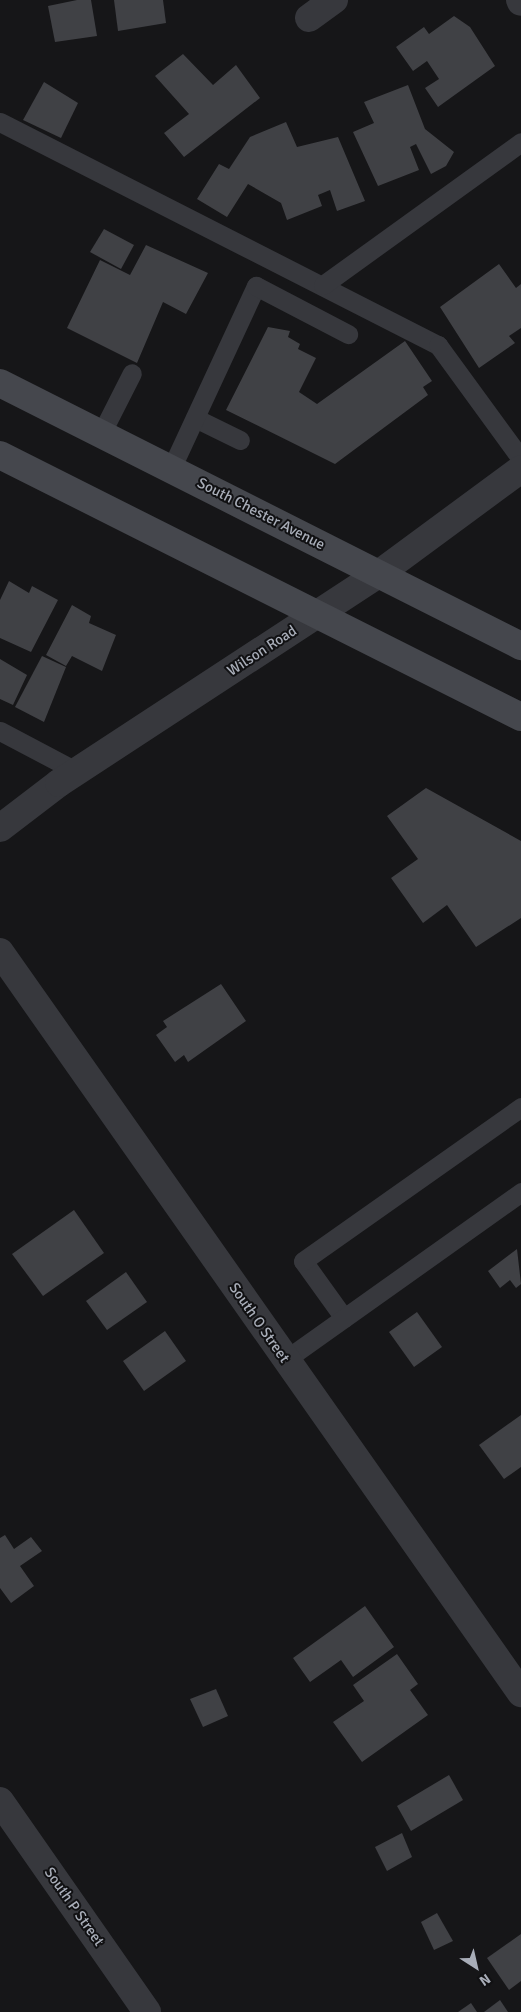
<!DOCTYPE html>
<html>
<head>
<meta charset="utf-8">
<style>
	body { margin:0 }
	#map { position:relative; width:521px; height:2012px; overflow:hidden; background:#161618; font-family:Signika,sans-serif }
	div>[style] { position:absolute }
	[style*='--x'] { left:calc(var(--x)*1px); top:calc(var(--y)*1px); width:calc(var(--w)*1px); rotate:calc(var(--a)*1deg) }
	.building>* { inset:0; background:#404145 }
	.service>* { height:19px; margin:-9.5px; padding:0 9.5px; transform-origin:9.5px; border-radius:9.5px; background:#37383d }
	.minor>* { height:28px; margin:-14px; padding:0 14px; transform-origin:14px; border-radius:14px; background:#37383d }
	.tertiary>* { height:28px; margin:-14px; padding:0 14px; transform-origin:14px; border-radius:14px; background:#37383d }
	.secondary>* { height:28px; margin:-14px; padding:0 14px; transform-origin:14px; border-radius:14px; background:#45474d }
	span { translate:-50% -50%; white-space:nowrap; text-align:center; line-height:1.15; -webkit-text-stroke:4px #111113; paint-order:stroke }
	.street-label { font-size:15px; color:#a8adb8 }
	.north { position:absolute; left:451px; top:1942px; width:50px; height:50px; -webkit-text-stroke:4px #111113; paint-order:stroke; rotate:145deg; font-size:14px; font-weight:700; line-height:20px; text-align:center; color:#a8adb8 }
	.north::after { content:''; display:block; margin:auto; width:18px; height:22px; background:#a8adb8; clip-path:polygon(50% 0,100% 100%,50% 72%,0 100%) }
</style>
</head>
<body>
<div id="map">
	<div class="building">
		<div style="clip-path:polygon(77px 0,91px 0,97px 36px,55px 42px,48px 6px)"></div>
		<div style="clip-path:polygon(114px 0,163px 0,166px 23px,118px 31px)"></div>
		<div style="clip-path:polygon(454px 16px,470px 27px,495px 66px,438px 107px,425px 88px,439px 79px,427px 61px,413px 71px,396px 47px,424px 27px,429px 34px)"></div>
		<div style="clip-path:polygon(183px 54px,213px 85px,236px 65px,260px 98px,184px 157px,164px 133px,189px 114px,155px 76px)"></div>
		<div style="clip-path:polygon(44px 82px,78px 103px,61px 138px,23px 120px)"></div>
		<div style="clip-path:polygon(408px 85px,425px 129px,454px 152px,446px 166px,431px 174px,416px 144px,410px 147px,419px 170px,378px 186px,353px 132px,374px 123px,364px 102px)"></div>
		<div style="clip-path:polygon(286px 122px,297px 147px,338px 137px,365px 201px,337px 211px,330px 190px,318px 195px,322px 206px,287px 220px,281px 203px,248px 184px,227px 217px,197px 199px,219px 164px,229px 169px,250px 137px)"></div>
		<div style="clip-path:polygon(104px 229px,134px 245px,121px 269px,90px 252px)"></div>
		<div style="clip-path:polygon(146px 245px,208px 273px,186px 314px,163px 302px,137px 363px,67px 328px,100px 260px,130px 275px)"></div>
		<div style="clip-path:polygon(499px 264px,516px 288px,521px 284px,521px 328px,509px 336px,515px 343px,479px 368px,440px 307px)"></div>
		<div style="clip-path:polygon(268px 327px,290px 331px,288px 337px,300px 344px,298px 349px,316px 358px,299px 392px,317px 404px,405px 341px,432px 381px,423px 387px,428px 395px,335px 464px,226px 410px)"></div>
		<div style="clip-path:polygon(9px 581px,29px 593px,32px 586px,58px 600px,31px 652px,0 638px,0 600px)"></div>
		<div style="clip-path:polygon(72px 605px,91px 616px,89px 623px,116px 635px,102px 671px,72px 656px,66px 666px,46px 655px)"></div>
		<div style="clip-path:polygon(42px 656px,66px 667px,44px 722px,15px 707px)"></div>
		<div style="clip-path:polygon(0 659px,27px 675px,13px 705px,0 699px)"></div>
		<div style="clip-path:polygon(426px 788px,521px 841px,521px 918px,476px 947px,447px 905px,423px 923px,391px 878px,418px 859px,387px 816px)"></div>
		<div style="clip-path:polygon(221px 984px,246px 1021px,188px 1062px,184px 1055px,175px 1062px,156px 1035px,167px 1027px,163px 1021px)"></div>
		<div style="clip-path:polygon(74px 1210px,104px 1253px,43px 1296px,12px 1254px)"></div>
		<div style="clip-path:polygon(517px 1249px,521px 1284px,516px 1288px,510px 1280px,500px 1288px,488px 1271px)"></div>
		<div style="clip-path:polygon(126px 1272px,147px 1302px,107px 1330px,86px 1301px)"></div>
		<div style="clip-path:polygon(417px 1312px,442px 1347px,414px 1367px,389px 1332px)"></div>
		<div style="clip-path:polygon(165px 1331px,186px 1361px,144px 1391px,123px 1361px)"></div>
		<div style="clip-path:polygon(521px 1415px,521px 1467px,504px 1479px,479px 1445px)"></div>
		<div style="clip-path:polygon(5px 1535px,14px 1549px,31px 1537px,42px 1551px,20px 1566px,34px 1586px,11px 1603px,0 1588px,0 1538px)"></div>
		<div style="clip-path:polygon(365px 1606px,394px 1647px,353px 1677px,341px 1660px,310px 1682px,293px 1658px)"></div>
		<div style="clip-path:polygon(397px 1654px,418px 1684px,410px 1690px,428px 1715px,362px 1762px,333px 1722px,364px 1701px,353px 1685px)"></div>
		<div style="clip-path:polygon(216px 1689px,228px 1716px,203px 1727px,190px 1699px)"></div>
		<div style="clip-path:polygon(449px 1775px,463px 1800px,411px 1831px,397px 1806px)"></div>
		<div style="clip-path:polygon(402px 1833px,412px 1857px,387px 1871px,375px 1847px)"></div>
		<div style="clip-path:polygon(437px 1913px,453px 1941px,434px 1950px,421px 1922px)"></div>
		<div style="clip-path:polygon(521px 1934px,521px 1981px,509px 1990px,487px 1958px)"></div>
		<div style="clip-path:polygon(500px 2000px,508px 2012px,484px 2012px)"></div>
		<div style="clip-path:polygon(471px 2003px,477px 2012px,458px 2012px)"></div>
	</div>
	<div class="service">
		<div style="--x:0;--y:122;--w:492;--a:27"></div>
		<div style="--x:438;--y:345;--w:141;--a:53.9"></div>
		<div style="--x:323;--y:285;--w:244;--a:-35.8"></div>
		<div style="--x:195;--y:418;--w:50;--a:26.1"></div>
		<div style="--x:101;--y:434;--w:68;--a:-63.1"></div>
		<div style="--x:171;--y:469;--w:202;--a:-65.1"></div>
		<div style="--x:256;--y:286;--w:104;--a:27.6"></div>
		<div style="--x:0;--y:731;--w:86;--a:27.8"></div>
		<div style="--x:344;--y:1318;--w:70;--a:-125.7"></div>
		<div style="--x:303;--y:1261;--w:267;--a:-35.2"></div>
		<div style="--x:285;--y:1360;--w:290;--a:-35.4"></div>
	</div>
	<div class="minor">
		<div style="--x:520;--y:0;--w:2;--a:63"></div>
		<div style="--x:309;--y:18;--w:31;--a:-36"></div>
		<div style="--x:0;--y:952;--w:906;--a:54.89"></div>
		<div style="--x:0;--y:1801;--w:257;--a:55.1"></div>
	</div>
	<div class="tertiary">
		<div style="--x:0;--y:828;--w:74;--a:-37.3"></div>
		<div style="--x:59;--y:783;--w:384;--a:-33.2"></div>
		<div style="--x:380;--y:573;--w:175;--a:-36.4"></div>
	</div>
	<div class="secondary">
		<div style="--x:0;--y:383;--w:584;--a:26.78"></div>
		<div style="--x:0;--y:455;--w:583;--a:26.7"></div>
	</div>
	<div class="street-label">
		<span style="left:261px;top:514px;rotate:27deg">South Chester Avenue</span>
		<span style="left:262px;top:651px;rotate:-33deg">Wilson Road</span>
		<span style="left:259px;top:1323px;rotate:55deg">South O Street</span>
		<span style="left:74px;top:1907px;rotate:55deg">South P Street</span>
	</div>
	<div class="north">N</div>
</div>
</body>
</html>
